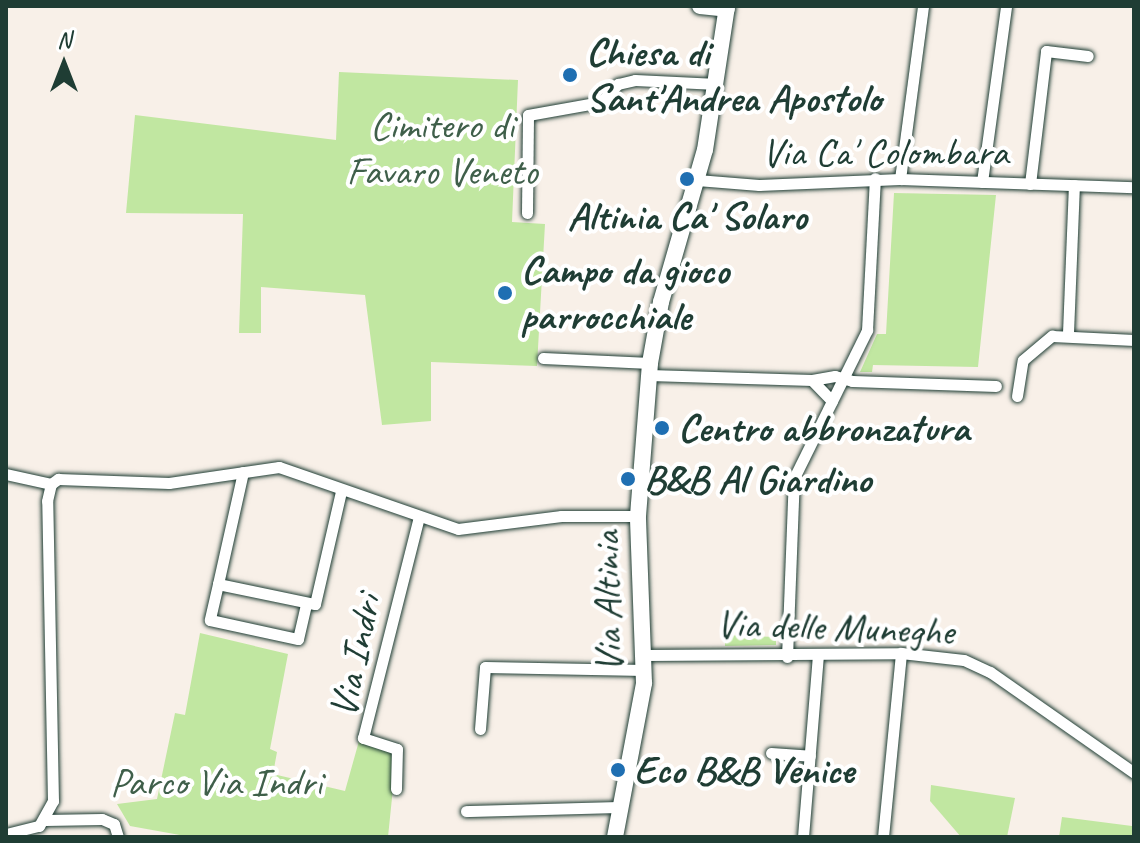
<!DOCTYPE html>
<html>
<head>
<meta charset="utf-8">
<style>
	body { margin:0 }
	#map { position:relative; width:1140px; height:843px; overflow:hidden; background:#f8f0e8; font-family:Caveat,sans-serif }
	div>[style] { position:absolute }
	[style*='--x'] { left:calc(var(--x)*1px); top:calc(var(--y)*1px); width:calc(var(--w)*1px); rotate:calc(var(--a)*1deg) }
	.green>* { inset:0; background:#c1e7a1 }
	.roads { filter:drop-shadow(0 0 2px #1f3d34) drop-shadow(0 0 2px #1f3d34) }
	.street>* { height:11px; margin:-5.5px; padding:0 5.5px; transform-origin:5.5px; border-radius:5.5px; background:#fff }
	.secondary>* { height:16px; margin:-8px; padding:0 8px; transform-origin:8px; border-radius:8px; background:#fff }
	.dots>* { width:22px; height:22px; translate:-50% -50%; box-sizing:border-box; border:4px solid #fff; border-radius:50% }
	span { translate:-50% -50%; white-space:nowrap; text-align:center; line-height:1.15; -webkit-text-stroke:8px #fff; paint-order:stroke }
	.poi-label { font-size:40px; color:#1f3d34; font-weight:700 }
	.left { translate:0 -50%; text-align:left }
	.park-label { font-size:40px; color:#3f5f4a }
	.street-label { font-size:40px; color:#1f3d34 }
	.frame { position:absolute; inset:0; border:8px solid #1f3d34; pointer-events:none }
	.north { position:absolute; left:24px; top:24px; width:80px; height:80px; -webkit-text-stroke:6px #fff; paint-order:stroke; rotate:0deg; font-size:22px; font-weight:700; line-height:32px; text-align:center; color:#1f3d34 }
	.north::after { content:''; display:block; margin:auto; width:28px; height:36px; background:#1f3d34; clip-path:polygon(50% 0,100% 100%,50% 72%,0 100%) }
</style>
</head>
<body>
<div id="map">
	<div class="green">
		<div style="clip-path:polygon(339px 72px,518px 80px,512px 222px,545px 224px,537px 366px,431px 362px,431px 421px,382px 425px,365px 295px,261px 287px,261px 333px,239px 333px,243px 214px,126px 213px,135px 115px,336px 140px)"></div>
		<div style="clip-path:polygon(894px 193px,996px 195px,978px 367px,873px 365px,872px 372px,860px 372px,877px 334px,886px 334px)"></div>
		<div style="clip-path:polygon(200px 633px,288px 654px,270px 749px,277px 752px,273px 774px,345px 791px,359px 741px,397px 749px,388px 837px,191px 837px,130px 826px,117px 804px,157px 799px,175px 713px,185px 715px)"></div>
		<div style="clip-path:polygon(725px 635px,776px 637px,776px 645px,725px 646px)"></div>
		<div style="clip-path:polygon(931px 785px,1015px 798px,1007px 837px,961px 837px,930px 801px)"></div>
		<div style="clip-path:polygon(1134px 812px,1134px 837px,1059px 837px,1062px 817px,1132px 826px)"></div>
	</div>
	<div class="roads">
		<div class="street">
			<div style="--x:900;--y:179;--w:175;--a:-82.4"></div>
			<div style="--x:697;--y:180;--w:62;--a:4.6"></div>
			<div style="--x:759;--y:185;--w:141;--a:-2.4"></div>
			<div style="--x:900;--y:179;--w:234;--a:2"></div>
			<div style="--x:982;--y:182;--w:178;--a:-82.2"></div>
			<div style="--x:1030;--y:184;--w:134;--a:-83.1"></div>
			<div style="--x:1046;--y:51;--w:42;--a:6.8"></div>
			<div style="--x:527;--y:213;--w:98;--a:-89.4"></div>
			<div style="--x:528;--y:115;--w:74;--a:-10.1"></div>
			<div style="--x:601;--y:102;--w:25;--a:-47"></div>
			<div style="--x:618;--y:84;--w:17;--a:-13"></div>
			<div style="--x:635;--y:80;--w:82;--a:2.8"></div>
			<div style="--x:1068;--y:333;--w:148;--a:-87.7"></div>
			<div style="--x:543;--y:358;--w:107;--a:2.7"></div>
			<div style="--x:649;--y:375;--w:163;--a:1.8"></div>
			<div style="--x:1017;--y:396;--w:36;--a:-81"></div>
			<div style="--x:1023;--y:360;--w:38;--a:-40"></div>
			<div style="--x:1052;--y:336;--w:82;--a:2.8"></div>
			<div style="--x:832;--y:401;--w:29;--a:-134"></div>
			<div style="--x:812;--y:380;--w:23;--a:-10"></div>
			<div style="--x:835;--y:376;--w:18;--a:16"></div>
			<div style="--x:852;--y:381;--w:144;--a:2"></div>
			<div style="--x:243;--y:472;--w:115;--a:102.6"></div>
			<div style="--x:218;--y:584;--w:99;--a:11.7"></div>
			<div style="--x:315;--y:604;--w:116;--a:-77"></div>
			<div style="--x:6;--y:474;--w:46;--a:12.5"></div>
			<div style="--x:218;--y:584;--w:37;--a:103"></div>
			<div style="--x:210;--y:620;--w:90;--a:12.2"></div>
			<div style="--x:298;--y:639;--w:37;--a:-77"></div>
			<div style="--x:645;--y:655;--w:256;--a:-0.4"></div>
			<div style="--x:901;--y:653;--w:63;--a:6.3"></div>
			<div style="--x:964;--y:660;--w:29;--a:25"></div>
			<div style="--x:990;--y:672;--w:176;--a:35"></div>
			<div style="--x:787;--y:657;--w:179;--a:-87.8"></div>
			<div style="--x:794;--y:478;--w:165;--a:-63.7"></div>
			<div style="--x:867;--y:330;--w:152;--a:-87"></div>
			<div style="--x:480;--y:729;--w:62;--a:-85.4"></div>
			<div style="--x:485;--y:667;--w:159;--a:1.1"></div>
			<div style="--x:771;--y:753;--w:39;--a:4"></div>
			<div style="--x:396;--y:789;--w:40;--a:-88.6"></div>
			<div style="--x:397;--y:749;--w:36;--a:-162"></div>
			<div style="--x:363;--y:738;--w:228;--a:-75.8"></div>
			<div style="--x:466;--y:811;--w:156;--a:-1.5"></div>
			<div style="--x:45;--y:820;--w:57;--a:-1"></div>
			<div style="--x:102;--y:819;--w:13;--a:23"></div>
			<div style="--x:114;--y:824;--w:14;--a:73"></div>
			<div style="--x:6;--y:834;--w:34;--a:-14"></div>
			<div style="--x:39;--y:826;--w:29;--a:-61"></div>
			<div style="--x:53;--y:801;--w:300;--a:-91.1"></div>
			<div style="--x:47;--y:501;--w:17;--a:-77"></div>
			<div style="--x:51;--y:484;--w:9;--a:-36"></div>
			<div style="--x:58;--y:479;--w:111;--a:2.1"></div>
			<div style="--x:169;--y:483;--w:111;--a:-8.3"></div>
			<div style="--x:279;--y:467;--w:189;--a:19.1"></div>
			<div style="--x:458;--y:529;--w:104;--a:-7.2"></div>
			<div style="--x:561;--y:516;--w:77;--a:0"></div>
			<div style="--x:803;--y:837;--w:182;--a:-85.3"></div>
			<div style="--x:883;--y:837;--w:185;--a:-84.4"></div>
		</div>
		<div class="secondary">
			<div style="--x:700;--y:6;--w:27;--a:6"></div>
			<div style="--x:615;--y:837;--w:157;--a:-79.3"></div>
			<div style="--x:644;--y:683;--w:167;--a:-92.1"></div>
			<div style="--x:638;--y:516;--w:153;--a:-85.5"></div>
			<div style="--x:650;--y:363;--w:62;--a:-79.8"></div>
			<div style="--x:661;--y:302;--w:158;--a:-73.9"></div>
			<div style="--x:705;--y:150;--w:146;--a:-81.3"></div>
		</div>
	</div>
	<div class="dots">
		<div style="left:570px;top:75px;background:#1f6fb2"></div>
		<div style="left:687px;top:179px;background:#1f6fb2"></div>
		<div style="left:505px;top:293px;background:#1f6fb2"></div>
		<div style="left:662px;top:428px;background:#1f6fb2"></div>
		<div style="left:628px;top:479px;background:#1f6fb2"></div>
		<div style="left:618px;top:770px;background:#1f6fb2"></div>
	</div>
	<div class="poi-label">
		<span class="left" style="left:586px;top:75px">Chiesa di<br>Sant'Andrea Apostolo</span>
		<span style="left:687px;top:216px">Altinia Ca' Solaro</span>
		<span class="left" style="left:521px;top:293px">Campo da gioco<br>parrocchiale</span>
		<span class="left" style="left:678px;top:428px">Centro abbronzatura</span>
		<span class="left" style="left:644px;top:479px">B&amp;B Al Giardino</span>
		<span class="left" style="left:634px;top:770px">Eco B&amp;B Venice</span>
	</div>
	<div class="park-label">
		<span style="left:442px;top:148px">Cimitero di<br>Favaro Veneto</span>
		<span style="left:216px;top:782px">Parco Via Indri</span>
	</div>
	<div class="street-label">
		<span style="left:885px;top:152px">Via Ca' Colombara</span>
		<span style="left:607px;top:602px;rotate:-91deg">Via Altinia</span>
		<span style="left:835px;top:627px;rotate:2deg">Via delle Muneghe</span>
		<span style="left:355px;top:656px;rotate:-78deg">Via Indri</span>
	</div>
	<div class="frame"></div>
	<div class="north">N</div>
</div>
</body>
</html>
